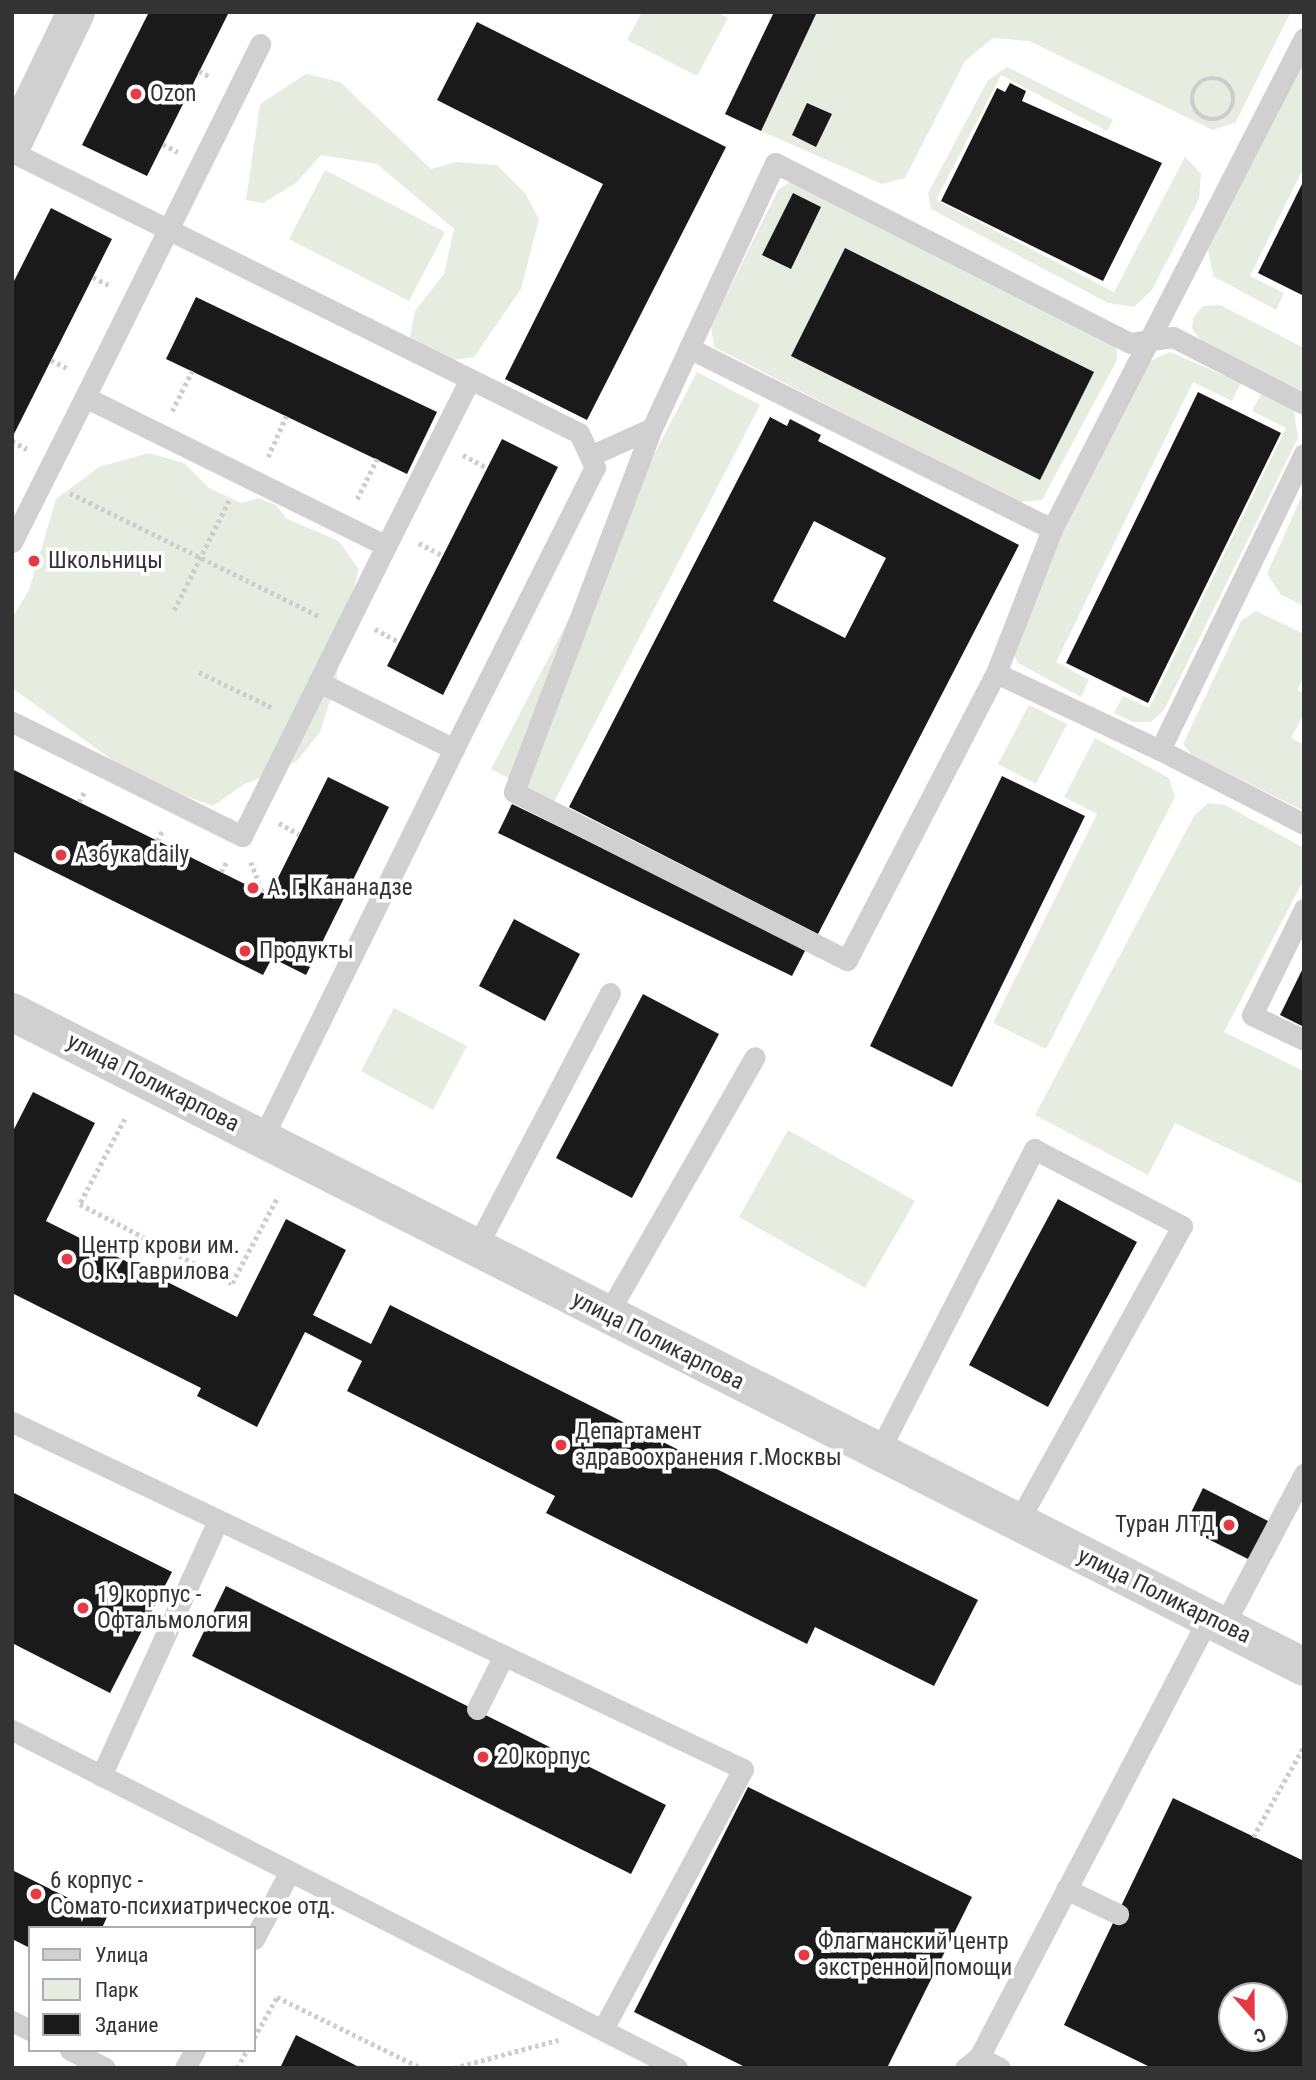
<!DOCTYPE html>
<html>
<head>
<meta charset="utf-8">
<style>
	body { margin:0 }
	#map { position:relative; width:1316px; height:2080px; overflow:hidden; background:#fff; font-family:"Roboto Condensed",sans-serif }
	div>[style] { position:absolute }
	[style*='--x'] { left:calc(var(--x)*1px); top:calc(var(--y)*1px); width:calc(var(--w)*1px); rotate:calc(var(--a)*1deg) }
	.green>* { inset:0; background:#e6ecdf }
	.building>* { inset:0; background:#1a1a1a }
	.path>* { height:4.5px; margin-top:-2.25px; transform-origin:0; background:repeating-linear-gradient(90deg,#cdcdcd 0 3.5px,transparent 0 7px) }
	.path>.ring { margin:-2.25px; padding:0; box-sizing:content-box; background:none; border:4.5px solid #cdcdcd; border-radius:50% }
	.service>* { height:21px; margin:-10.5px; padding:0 10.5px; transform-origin:10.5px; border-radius:10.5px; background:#d0d0d0 }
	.minor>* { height:38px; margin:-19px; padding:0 19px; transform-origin:19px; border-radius:19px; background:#d0d0d0 }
	.dots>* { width:19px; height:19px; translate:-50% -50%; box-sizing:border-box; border:4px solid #fff; border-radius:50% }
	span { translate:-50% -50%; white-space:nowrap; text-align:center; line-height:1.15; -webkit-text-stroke:7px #fff; paint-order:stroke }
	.poi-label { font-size:23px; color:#333 }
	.left { translate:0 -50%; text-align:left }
	.right { translate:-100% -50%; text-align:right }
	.street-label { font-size:23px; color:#333 }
	.frame { position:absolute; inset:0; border:14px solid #333; pointer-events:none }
	.legend { position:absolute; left:28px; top:1926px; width:228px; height:126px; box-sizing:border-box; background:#fff; border:2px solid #adadad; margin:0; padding:9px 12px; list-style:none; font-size:21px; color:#333 }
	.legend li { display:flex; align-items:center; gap:14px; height:35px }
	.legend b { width:35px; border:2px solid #adadad }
	.north { position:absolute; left:1218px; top:1982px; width:70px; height:70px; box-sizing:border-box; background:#fff; border:2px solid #adadad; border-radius:50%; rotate:159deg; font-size:19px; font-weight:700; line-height:28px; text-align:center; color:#333 }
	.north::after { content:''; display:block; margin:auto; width:24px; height:32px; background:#e63946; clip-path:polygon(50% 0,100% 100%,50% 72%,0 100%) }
</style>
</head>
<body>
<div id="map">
	<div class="green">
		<div style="clip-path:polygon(642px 12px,717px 12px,728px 18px,697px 76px,627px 40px)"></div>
		<div style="clip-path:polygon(817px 12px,1291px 12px,1236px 122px,1213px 130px,1029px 41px,993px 38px,965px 61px,905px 178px,882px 184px,761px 131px)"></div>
		<div style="clip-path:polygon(1304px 52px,1304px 167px,1250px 276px,1284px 293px,1276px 310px,1213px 276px,1208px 250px)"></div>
		<div style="clip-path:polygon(1007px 67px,1113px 120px,1107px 131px,1001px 75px,936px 200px,1114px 292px,1185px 157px,1201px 174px,1199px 199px,1152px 290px,1134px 307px,1108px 303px,931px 209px,928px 193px,988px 80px)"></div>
		<div style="clip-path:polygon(306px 74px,340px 82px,431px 169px,456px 162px,497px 165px,525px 193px,539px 219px,521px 289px,474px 357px,439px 362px,410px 337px,415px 311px,444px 274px,454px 229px,377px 164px,321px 155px,296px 183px,263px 203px,246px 200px,260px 104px)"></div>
		<div style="clip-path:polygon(325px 170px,445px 232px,409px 301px,289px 239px)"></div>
		<div style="clip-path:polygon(797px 177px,1116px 338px,1117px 360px,1042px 500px,1018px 502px,714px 347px,711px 326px,778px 190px)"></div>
		<div style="clip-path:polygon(1220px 305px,1304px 348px,1304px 392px,1201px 340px,1192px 329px,1193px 318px,1203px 306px)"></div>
		<div style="clip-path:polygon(1170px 352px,1241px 383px,1232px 401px,1193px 382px,1056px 662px,1089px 680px,1081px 697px,1018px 663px,1012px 650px,1017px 625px,1141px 374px,1148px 362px)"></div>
		<div style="clip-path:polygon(697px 372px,760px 405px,554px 802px,491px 769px)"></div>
		<div style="clip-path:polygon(1261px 394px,1294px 411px,1298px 438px,1164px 710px,1151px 722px,1133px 722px,1114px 713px,1123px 696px,1149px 708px,1286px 428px,1252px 411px)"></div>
		<div style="clip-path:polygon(149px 453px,184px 463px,209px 488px,241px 503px,259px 498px,276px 505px,287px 519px,339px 541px,359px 570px,338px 640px,337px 678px,320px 732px,297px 761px,243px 785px,213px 806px,139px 779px,12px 688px,12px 618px,29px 590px,56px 499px,99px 467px)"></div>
		<div style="clip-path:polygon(1304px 491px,1304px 606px,1281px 595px,1267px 574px)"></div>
		<div style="clip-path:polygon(1256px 611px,1304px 634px,1304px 677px,1297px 690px,1304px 693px,1304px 714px,1291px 738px,1304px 745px,1304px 811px,1192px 755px,1183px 744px,1241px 621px)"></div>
		<div style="clip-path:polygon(1029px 705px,1067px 724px,1036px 784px,998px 764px)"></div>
		<div style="clip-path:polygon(1095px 738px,1169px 778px,1175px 797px,1046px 1049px,993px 1023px,1097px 814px,1064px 797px)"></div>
		<div style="clip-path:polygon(1208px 803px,1225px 805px,1304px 848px,1304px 879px,1224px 1032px,1304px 1071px,1304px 1185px,1175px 1123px,1148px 1175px,1035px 1115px,1194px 816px)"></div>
		<div style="clip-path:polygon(394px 1008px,467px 1046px,433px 1110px,361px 1071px)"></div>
		<div style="clip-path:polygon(788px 1130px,915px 1201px,865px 1288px,739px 1217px)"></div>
	</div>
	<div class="building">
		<div style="clip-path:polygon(149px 12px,229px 12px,147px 176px,82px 145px)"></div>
		<div style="clip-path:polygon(774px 12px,817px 12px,761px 131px,725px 114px)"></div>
		<div style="clip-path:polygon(477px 22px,726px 147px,587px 420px,505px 379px,603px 184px,437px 100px)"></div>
		<div style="clip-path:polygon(1010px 83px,1026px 91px,1022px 101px,1162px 163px,1103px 281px,941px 201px,997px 88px,1005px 92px)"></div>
		<div style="clip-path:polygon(807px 103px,832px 114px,816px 147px,792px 135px)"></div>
		<div style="clip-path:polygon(1304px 180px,1304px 296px,1258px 273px)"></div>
		<div style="clip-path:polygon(793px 193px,821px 207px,791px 269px,762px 255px)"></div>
		<div style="clip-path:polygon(51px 208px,112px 239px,12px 438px,12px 285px)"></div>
		<div style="clip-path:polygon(845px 248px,1094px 372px,1040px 480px,791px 356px)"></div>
		<div style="clip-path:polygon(196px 297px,437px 412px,407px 474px,166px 359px)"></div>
		<div style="clip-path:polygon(1198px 392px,1281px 433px,1148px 703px,1066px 663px)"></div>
		<div style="clip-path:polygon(evenodd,770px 417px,787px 426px,790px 419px,821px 435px,818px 441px,1019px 545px,818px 934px,569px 807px,770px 417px,814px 521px,886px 558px,845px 638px,773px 601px,814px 521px)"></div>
		<div style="clip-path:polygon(502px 439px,558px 467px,443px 695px,387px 666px)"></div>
		<div style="clip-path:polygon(12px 769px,269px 896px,328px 777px,389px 807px,306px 975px,272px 958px,263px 975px,12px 851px)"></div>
		<div style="clip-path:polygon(1002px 776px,1085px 816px,952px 1087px,870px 1046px)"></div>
		<div style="clip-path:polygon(512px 804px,807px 947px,792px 976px,498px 833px)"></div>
		<div style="clip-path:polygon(514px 919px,580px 954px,545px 1021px,479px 986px)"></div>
		<div style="clip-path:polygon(1304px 966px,1304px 1027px,1280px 1015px)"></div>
		<div style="clip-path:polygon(643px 994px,719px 1034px,632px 1198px,556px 1158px)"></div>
		<div style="clip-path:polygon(33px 1092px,95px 1123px,46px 1221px,237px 1317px,286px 1219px,346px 1250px,313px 1315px,371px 1344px,390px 1305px,978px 1600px,934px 1686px,815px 1627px,807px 1644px,546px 1513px,555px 1496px,347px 1391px,362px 1361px,305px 1332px,257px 1427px,197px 1396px,201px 1388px,12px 1293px,12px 1133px)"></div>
		<div style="clip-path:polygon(1058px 1199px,1137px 1242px,1048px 1407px,969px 1365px)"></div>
		<div style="clip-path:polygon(1203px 1488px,1274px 1524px,1254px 1562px,1184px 1527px)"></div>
		<div style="clip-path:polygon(12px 1492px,172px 1572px,110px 1693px,12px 1643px)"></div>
		<div style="clip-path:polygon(226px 1586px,666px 1805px,631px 1874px,192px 1656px)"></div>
		<div style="clip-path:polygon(748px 1787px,972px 1897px,887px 2068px,747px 2068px,634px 2012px)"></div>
		<div style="clip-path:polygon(evenodd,1173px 1798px,1304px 1861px,1304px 2068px,1152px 2068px,1064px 2025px,1173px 1798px,1232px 1996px,1274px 1996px,1274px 2038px,1232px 2038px,1232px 1996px)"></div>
		<div style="clip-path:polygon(12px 1870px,107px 1917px,102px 1928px,30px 1928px,30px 1948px,12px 1939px)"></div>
		<div style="clip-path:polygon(296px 2035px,361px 2068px,280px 2068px)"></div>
	</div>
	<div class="path">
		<div style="--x:199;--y:71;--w:13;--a:27"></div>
		<div class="ring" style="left:1192px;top:78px;width:37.5px;height:37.5px"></div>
		<div style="--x:163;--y:144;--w:17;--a:28"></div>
		<div style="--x:93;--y:277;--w:20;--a:27"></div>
		<div style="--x:51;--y:360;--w:20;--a:27"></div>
		<div style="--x:172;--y:411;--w:45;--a:-63.4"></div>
		<div style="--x:12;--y:441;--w:17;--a:28"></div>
		<div style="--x:463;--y:455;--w:27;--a:28"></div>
		<div style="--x:268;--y:457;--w:45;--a:-66.3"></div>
		<div style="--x:70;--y:493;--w:278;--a:26.3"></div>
		<div style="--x:357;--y:499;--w:45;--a:-63.4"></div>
		<div style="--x:419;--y:543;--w:27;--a:28"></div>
		<div style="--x:174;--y:610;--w:123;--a:-63.4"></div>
		<div style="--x:375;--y:629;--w:27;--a:28"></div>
		<div style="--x:199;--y:672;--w:82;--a:25.9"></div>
		<div style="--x:79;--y:802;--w:13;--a:-63"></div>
		<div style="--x:279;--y:823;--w:23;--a:29"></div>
		<div style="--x:157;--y:841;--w:13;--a:-63"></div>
		<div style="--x:251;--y:862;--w:33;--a:69"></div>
		<div style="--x:221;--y:872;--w:13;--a:-61"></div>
		<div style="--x:125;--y:1119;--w:96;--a:117.9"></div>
		<div style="--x:80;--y:1204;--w:171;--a:27.5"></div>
		<div style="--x:232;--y:1283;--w:98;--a:-62.1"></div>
		<div style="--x:1253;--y:1837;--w:104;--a:-60.7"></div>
		<div style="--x:254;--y:2038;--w:47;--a:-60.7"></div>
		<div style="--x:277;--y:1997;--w:161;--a:26.2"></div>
		<div style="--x:237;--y:2068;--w:21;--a:-61"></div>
		<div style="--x:454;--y:2068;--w:108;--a:-15.1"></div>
	</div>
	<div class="service">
		<div style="--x:12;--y:152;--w:633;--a:26.36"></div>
		<div style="--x:579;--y:433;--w:38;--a:65"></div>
		<div style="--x:595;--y:467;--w:315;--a:116.6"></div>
		<div style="--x:454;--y:749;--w:151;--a:-153.6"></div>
		<div style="--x:689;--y:348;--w:406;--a:26.5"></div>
		<div style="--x:1052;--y:529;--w:552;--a:-62.83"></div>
		<div style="--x:85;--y:397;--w:394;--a:-63.6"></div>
		<div style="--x:1304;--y:404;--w:147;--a:-152.9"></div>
		<div style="--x:1173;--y:337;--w:43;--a:172.1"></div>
		<div style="--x:1130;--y:343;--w:398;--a:-153.1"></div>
		<div style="--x:775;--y:163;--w:292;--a:114.9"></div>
		<div style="--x:652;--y:428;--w:389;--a:110.8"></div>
		<div style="--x:514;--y:792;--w:373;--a:26.8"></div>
		<div style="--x:847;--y:960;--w:323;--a:-62.6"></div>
		<div style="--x:996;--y:673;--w:181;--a:25.2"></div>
		<div style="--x:1160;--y:750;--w:329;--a:-64.1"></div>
		<div style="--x:590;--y:456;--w:68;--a:-24.3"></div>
		<div style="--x:12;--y:542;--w:162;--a:-63.3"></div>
		<div style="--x:85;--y:397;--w:336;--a:26.3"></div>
		<div style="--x:386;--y:546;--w:324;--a:116.4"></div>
		<div style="--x:242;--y:836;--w:257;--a:-153.6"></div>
		<div style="--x:386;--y:546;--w:187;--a:-63.3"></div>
		<div style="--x:996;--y:673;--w:155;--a:-68.7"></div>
		<div style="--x:1160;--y:750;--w:162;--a:27.2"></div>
		<div style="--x:1304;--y:909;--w:118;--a:116.1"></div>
		<div style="--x:1252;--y:1015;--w:58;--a:25.7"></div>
		<div style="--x:262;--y:1139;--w:435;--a:-63.8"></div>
		<div style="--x:476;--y:1248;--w:288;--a:-62.3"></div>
		<div style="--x:607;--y:1315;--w:297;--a:-60.2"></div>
		<div style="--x:12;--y:1422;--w:809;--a:25.39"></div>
		<div style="--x:743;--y:1769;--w:295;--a:118.3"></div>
		<div style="--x:878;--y:1453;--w:342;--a:-62.8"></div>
		<div style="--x:1034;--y:1149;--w:167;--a:27.5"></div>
		<div style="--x:1182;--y:1226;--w:341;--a:119"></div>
		<div style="--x:1225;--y:1623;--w:169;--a:-62.1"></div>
		<div style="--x:477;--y:1709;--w:58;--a:-63.4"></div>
		<div style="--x:12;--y:1730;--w:746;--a:26.94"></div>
		<div style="--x:101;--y:1776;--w:281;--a:-65.4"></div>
		<div style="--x:1066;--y:1889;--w:58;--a:25.7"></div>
		<div style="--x:254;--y:1939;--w:75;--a:-62.1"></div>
		<div style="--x:12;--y:2021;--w:20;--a:27"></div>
		<div style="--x:70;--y:2050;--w:39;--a:27"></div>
		<div style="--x:979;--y:2057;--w:24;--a:28"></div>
		<div style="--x:185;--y:2068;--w:21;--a:-61"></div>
		<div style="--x:965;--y:2068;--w:18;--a:-38"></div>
		<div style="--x:979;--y:2057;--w:492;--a:-62.4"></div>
	</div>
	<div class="minor">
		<div style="--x:12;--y:145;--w:148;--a:-64.3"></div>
		<div style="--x:12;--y:1012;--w:1449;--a:26.88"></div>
	</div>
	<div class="dots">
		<div style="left:136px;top:94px;background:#e63946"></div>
		<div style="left:34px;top:561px;background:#e63946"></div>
		<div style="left:61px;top:855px;background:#e63946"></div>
		<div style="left:253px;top:888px;background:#e63946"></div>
		<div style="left:245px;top:951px;background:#e63946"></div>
		<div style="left:67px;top:1259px;background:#e63946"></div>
		<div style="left:561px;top:1445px;background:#e63946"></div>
		<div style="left:1229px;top:1525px;background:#e63946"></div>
		<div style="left:83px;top:1608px;background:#e63946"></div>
		<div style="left:483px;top:1757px;background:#e63946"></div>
		<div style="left:36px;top:1894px;background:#e63946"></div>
		<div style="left:804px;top:1955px;background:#e63946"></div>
	</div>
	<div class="poi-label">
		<span class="left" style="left:150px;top:94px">Ozon</span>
		<span class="left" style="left:48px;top:561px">Школьницы</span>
		<span class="left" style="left:75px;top:855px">Азбука daily</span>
		<span class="left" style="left:267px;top:888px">А. Г. Кананадзе</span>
		<span class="left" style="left:259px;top:951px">Продукты</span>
		<span class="left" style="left:81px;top:1259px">Центр крови им.<br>О. К. Гаврилова</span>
		<span class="left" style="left:575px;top:1445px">Департамент<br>здравоохранения г.Москвы</span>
		<span class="right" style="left:1215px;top:1525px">Туран ЛТД</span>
		<span class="left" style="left:97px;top:1608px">19 корпус -<br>Офтальмология</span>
		<span class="left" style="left:497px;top:1757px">20 корпус</span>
		<span class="left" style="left:50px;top:1894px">6 корпус -<br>Сомато-психиатрическое отд.</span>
		<span class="left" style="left:818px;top:1955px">Флагманский центр<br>экстренной помощи</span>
	</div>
	<div class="street-label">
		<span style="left:153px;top:1083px;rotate:27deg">улица Поликарпова</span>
		<span style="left:658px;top:1341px;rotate:27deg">улица Поликарпова</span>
		<span style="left:1164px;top:1596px;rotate:26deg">улица Поликарпова</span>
	</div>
	<div class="frame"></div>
	<ul class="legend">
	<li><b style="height:9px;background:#d0d0d0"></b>Улица</li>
	<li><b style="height:19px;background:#e6ecdf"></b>Парк</li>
	<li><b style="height:19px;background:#1a1a1a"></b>Здание</li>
	</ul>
	<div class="north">С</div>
</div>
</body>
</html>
